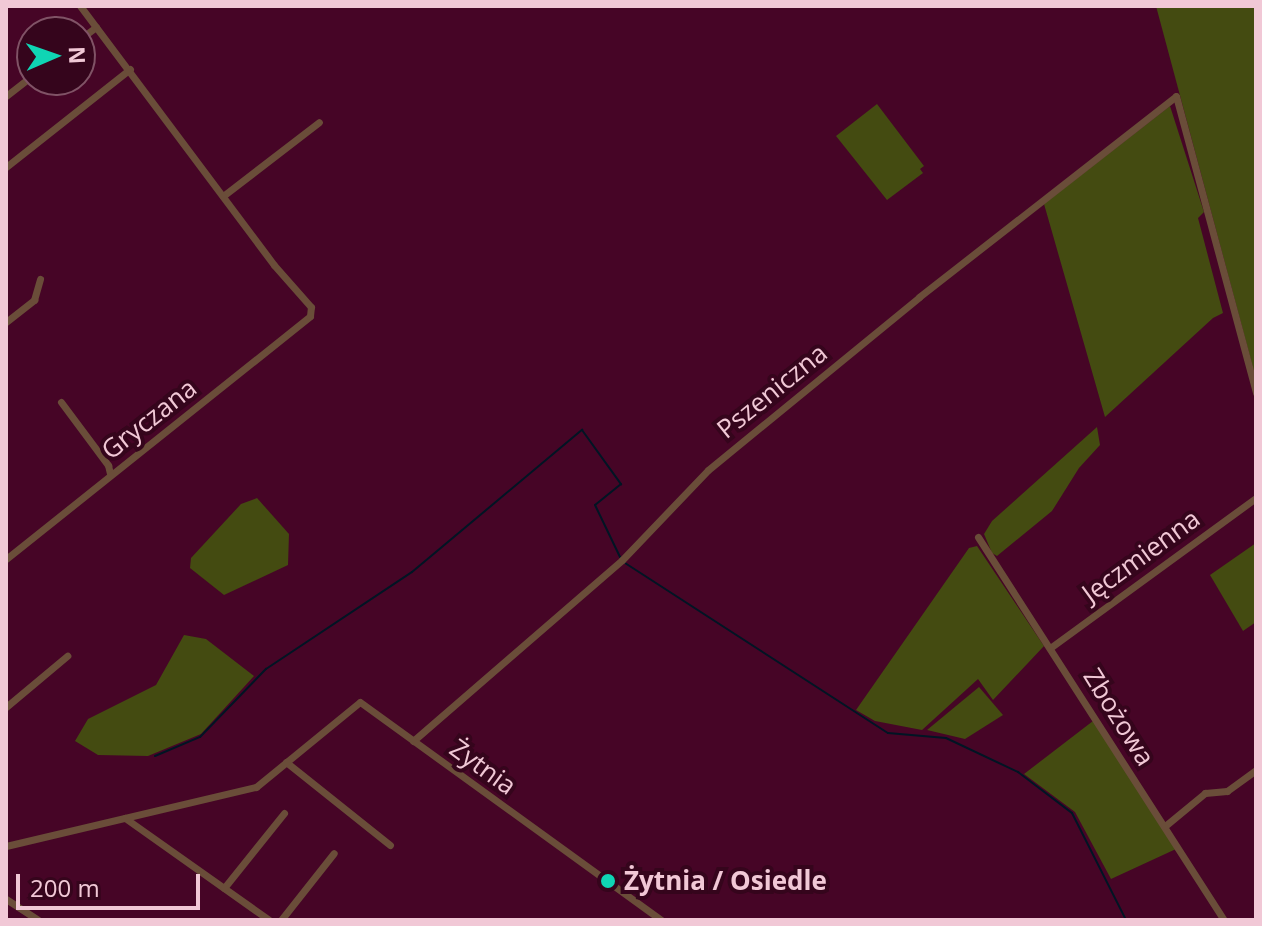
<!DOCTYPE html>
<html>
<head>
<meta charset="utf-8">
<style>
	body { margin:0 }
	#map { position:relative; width:1262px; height:926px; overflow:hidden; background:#460526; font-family:"Open Sans",sans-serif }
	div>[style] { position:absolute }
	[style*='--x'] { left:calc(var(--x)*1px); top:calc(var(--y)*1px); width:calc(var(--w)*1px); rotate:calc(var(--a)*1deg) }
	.green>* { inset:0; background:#444b11 }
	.stream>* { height:2px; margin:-1px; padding:0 1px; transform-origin:1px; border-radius:1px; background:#001524 }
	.minor>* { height:7px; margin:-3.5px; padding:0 3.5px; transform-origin:3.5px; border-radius:3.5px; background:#6a4d39 }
	.dots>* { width:22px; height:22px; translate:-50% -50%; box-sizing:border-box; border:4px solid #35051c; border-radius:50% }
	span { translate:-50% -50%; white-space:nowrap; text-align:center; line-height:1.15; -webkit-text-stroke:8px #35051c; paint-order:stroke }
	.street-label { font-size:26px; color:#f1c8d6 }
	.poi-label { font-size:26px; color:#f1c8d6; font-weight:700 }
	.left { translate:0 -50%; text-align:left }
	.frame { position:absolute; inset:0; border:8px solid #f1c8d6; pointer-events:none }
	.north { position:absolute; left:16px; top:16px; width:80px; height:80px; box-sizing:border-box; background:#35051c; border:2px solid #805366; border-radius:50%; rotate:88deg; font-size:22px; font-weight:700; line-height:32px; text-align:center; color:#f1c8d6 }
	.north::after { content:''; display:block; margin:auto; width:28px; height:36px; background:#0fd5b4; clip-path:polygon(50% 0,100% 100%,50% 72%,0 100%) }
	.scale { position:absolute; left:16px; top:874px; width:184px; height:36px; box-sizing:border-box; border:4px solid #f1c8d6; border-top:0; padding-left:10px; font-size:24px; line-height:28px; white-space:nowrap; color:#f1c8d6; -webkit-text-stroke:6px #35051c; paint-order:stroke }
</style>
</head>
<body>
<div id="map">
	<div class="green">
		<div style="clip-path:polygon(1156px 6px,1256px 6px,1256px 379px)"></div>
		<div style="clip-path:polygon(877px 104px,924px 166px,920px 169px,923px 173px,887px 200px,836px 136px)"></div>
		<div style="clip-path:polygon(1170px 106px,1204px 212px,1198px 218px,1223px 313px,1213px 318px,1105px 417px,1044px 204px)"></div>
		<div style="clip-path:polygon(1097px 427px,1100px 445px,1079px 468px,1052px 511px,997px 556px,992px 553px,984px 534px,992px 521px)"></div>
		<div style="clip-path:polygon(257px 498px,289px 534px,288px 565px,224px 595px,190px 568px,191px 558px,241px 504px)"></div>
		<div style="clip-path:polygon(1256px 543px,1256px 622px,1243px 631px,1210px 575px)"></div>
		<div style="clip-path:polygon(977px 546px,1044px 646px,993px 700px,978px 679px,922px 730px,875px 721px,856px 710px,969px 548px)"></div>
		<div style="clip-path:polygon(184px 635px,206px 639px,254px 676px,201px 734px,148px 756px,98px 755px,75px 741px,88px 719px,156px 685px)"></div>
		<div style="clip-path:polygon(979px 687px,1003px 715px,965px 739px,927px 730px)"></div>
		<div style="clip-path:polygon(1093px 721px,1176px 849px,1111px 879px,1075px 812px,1024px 774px)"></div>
	</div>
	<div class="stream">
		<div style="--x:625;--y:563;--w:313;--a:32.9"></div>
		<div style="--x:888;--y:733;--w:58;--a:4.9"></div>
		<div style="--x:946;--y:738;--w:80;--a:25.3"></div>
		<div style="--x:1018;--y:772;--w:68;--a:37.2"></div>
		<div style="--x:1072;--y:813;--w:120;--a:63.2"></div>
		<div style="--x:155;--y:756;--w:49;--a:-22.9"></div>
		<div style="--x:200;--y:737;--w:95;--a:-45.9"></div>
		<div style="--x:266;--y:669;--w:175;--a:-33.6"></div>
		<div style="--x:412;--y:572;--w:222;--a:-39.9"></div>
		<div style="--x:582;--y:430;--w:67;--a:54.2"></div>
		<div style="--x:621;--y:484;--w:33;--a:141"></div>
		<div style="--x:595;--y:505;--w:58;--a:64.3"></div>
	</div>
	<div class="minor">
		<div style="--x:80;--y:39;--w:20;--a:-37"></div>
		<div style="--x:6;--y:96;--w:33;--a:-38"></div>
		<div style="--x:6;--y:167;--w:158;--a:-38.3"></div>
		<div style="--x:223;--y:196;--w:121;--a:-37.6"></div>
		<div style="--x:6;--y:322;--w:36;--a:-38"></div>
		<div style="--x:34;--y:300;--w:22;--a:-74"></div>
		<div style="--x:61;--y:402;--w:79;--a:53.3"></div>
		<div style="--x:108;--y:465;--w:9;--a:77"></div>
		<div style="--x:978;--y:537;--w:455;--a:57.3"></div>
		<div style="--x:6;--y:559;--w:389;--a:-38.6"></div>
		<div style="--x:310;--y:316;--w:9;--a:-84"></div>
		<div style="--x:311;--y:307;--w:56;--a:-131.4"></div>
		<div style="--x:274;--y:265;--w:324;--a:-126.8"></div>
		<div style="--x:1050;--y:648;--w:255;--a:-36.1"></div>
		<div style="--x:6;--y:707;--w:80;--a:-39.9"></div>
		<div style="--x:413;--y:741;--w:276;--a:-40.9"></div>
		<div style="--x:622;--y:560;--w:124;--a:-46.3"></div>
		<div style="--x:708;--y:470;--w:273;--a:-39.3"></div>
		<div style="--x:919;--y:297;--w:326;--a:-38"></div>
		<div style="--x:1176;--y:96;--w:308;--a:74.9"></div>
		<div style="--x:286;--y:762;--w:133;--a:38.6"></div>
		<div style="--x:125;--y:818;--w:176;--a:35.3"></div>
		<div style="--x:1165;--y:826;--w:52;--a:-39.5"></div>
		<div style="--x:1205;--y:793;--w:22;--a:-5"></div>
		<div style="--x:1227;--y:791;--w:36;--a:-36"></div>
		<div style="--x:6;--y:846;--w:257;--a:-13.3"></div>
		<div style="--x:256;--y:787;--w:134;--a:-39.3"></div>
		<div style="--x:360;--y:702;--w:372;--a:35.9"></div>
		<div style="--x:224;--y:888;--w:96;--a:-51.3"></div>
		<div style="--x:6;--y:899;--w:38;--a:33"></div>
		<div style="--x:281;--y:920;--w:85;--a:-51.7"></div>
	</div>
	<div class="dots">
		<div style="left:608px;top:881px;background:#0fd5b4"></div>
	</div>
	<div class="street-label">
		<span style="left:772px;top:391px;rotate:-39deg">Pszeniczna</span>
		<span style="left:149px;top:419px;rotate:-38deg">Gryczana</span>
		<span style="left:1141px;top:556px;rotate:-36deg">Jęczmienna</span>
		<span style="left:1119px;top:717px;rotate:58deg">Zbożowa</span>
		<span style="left:483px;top:767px;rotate:36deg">Żytnia</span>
	</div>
	<div class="poi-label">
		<span class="left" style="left:624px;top:881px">Żytnia / Osiedle</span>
	</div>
	<div class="frame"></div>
	<div class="north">N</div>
	<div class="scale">200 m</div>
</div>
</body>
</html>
